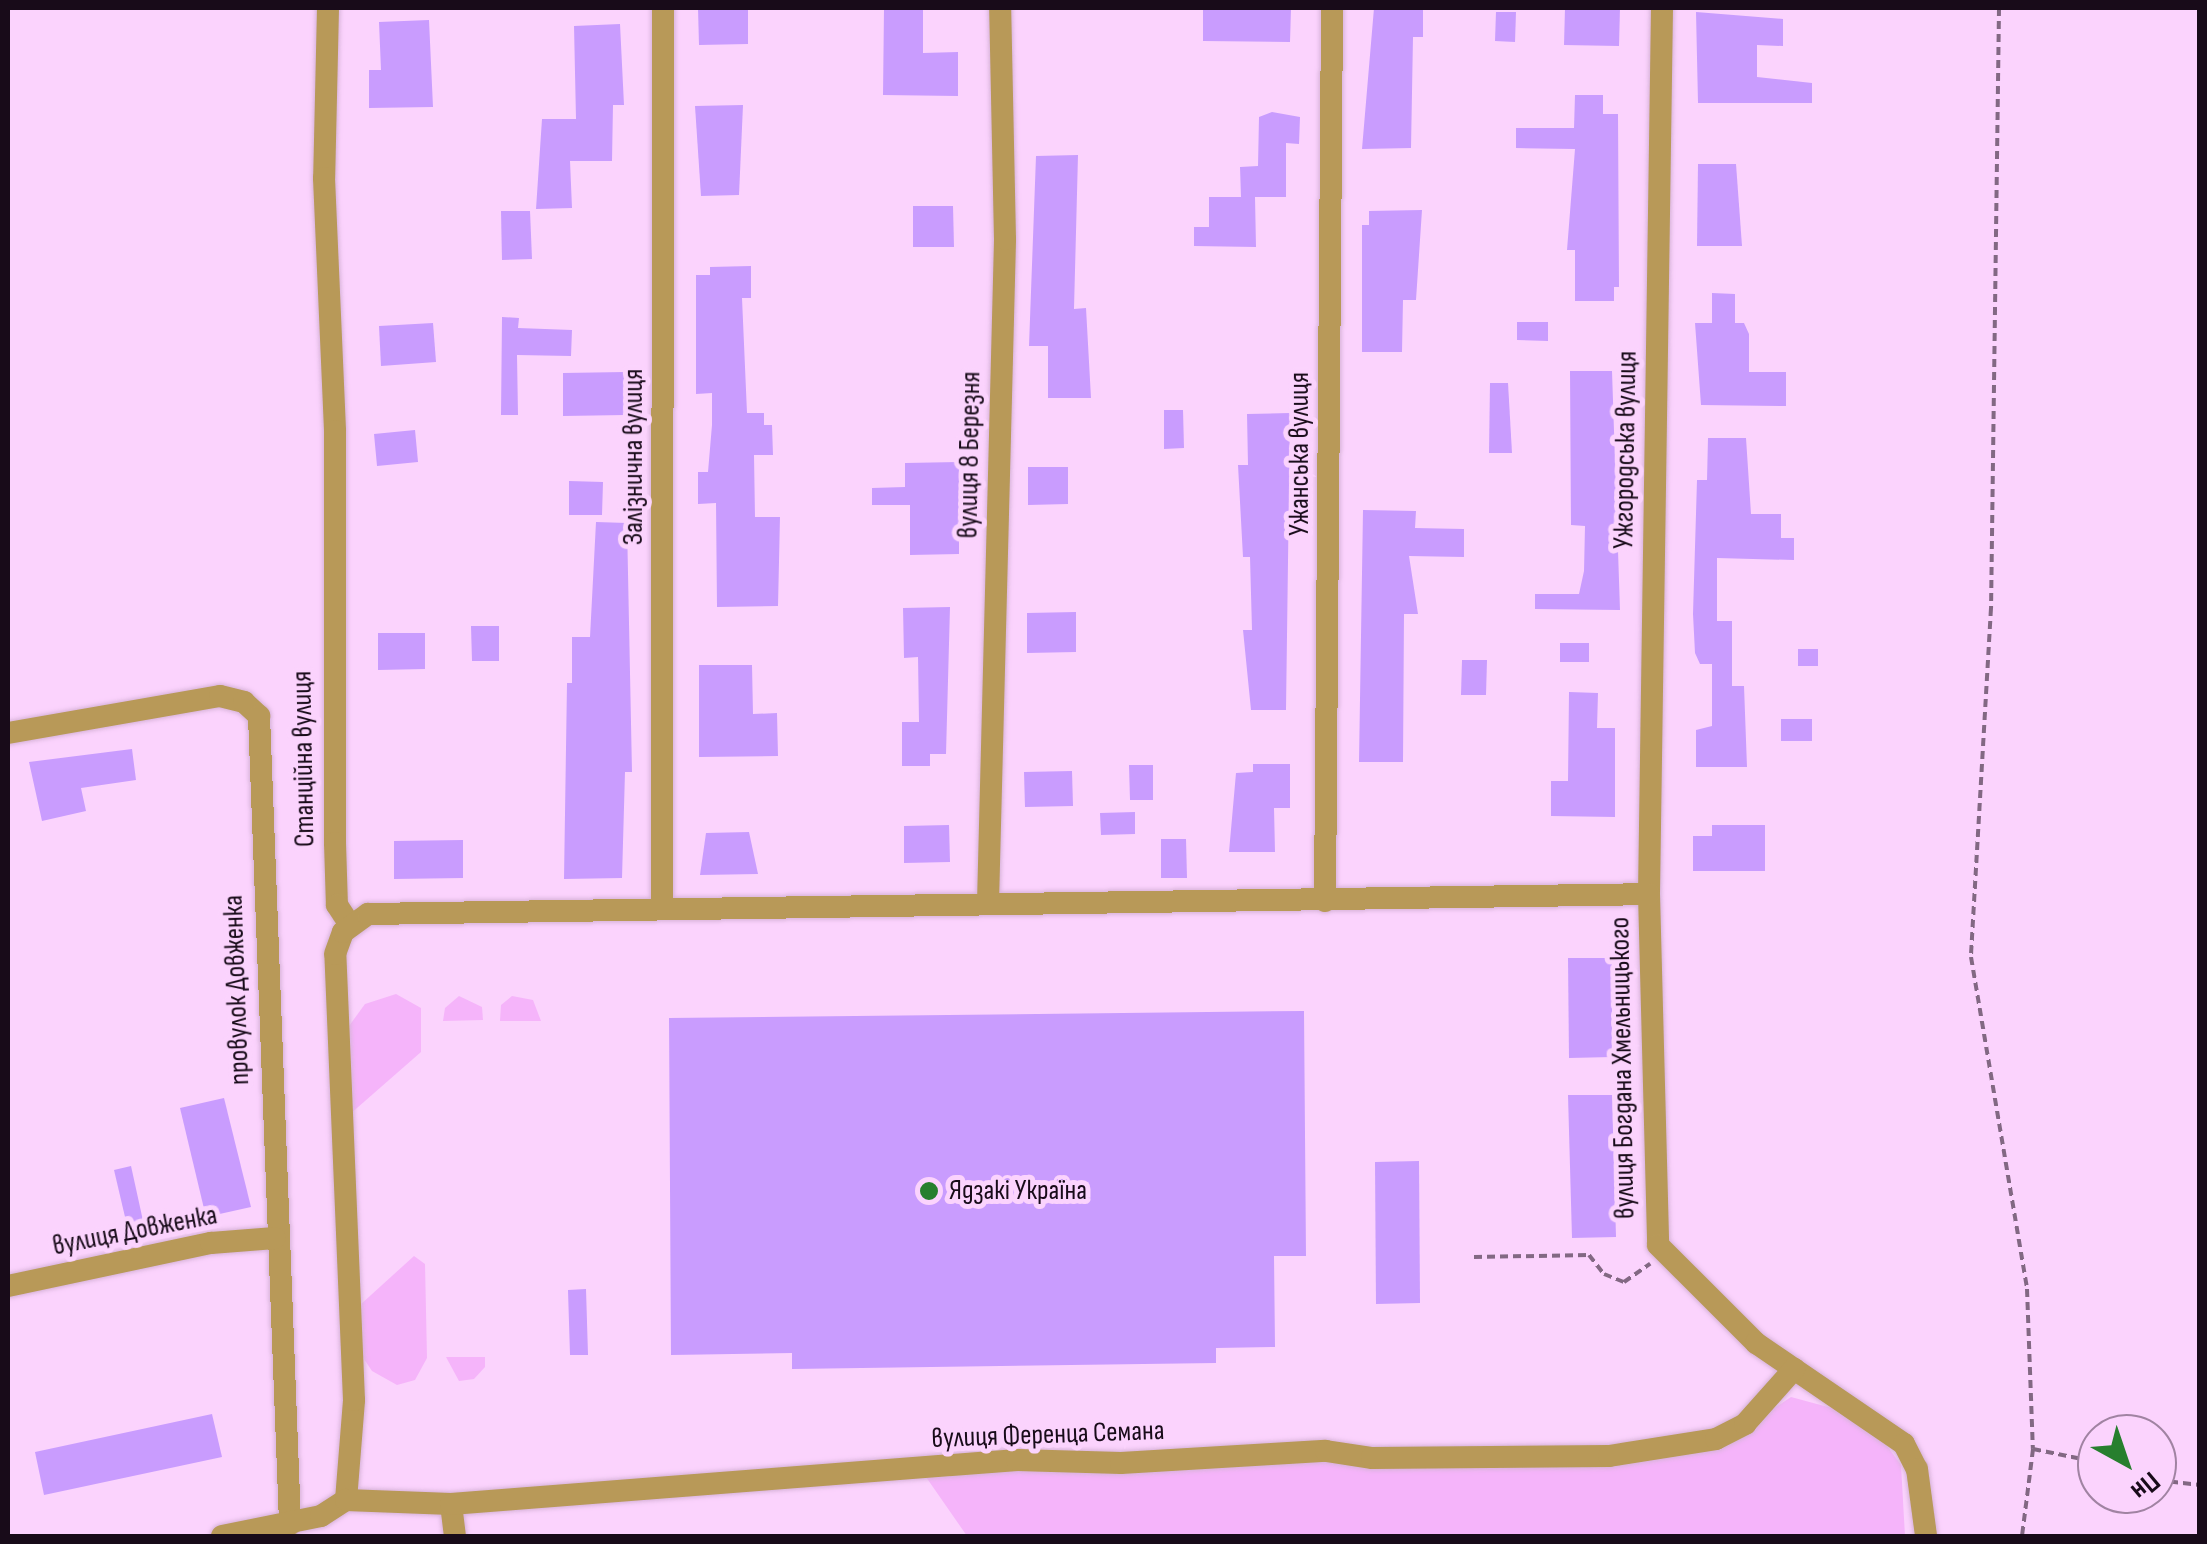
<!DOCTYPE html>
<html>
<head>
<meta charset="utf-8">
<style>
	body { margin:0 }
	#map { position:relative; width:2207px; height:1544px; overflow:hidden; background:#fbd3fd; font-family:"Sofia Sans Condensed",sans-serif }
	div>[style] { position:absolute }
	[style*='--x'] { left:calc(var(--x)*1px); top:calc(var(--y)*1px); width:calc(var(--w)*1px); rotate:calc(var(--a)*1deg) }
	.green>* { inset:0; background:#f5b4fa }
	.building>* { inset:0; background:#c99cfe }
	.path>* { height:4px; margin-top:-2px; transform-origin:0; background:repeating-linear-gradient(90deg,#826883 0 8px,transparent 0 13px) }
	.roads { filter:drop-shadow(0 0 2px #d7b3d9) drop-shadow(0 0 2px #d7b3d9) }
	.minor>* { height:22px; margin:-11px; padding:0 11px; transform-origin:11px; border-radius:11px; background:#b89958 }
	.dots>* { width:28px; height:28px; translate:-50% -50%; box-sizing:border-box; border:5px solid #fbd3fd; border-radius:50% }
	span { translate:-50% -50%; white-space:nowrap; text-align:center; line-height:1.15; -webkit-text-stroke:10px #fbd3fd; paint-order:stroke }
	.street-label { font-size:28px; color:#180b19 }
	.poi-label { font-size:28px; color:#180b19 }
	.left { translate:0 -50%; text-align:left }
	.frame { position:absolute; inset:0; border:10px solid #180b19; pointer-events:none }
	.north { position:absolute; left:2077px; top:1414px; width:100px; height:100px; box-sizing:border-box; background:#fbd3fd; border:2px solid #a083a2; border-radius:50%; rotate:140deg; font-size:28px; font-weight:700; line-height:40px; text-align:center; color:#180b19 }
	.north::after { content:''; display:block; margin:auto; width:35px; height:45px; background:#277f2e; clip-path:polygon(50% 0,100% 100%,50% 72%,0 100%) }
</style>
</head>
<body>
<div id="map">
	<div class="green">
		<div style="clip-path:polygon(396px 994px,421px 1008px,421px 1052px,349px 1115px,349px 1026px,365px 1004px)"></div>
		<div style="clip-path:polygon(459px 996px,482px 1007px,483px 1020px,443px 1021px,445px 1008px)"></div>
		<div style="clip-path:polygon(512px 996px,533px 1000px,541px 1021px,500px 1021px,501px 1005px)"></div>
		<div style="clip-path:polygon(414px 1256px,425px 1264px,427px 1358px,415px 1380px,397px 1385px,372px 1371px,358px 1350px,360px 1305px)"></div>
		<div style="clip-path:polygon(446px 1357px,485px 1357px,485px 1367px,474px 1379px,459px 1381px)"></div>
		<div style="clip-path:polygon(1791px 1397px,1839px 1410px,1885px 1443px,1901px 1465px,1905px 1536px,967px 1536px,926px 1477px,1019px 1468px,1719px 1445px)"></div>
	</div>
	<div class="building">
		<div style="clip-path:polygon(698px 8px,748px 8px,748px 44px,699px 45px)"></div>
		<div style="clip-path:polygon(884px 8px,923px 8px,923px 53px,958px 52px,958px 96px,883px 95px)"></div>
		<div style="clip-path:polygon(1203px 8px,1291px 8px,1290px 42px,1203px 41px)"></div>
		<div style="clip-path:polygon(1374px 8px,1423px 8px,1423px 37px,1413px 37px,1411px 148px,1362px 149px)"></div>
		<div style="clip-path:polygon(1565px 8px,1620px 8px,1619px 46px,1564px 45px)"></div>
		<div style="clip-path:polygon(1496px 12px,1516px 12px,1515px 42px,1495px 41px)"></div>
		<div style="clip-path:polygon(1696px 12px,1783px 19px,1783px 46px,1757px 45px,1757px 77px,1812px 83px,1812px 103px,1698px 103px)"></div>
		<div style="clip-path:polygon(429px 20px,433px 107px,369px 108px,369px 70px,381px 70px,379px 22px)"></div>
		<div style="clip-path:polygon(620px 24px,624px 105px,613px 105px,612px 161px,570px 161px,572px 208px,536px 209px,542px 119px,576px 119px,574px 26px)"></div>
		<div style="clip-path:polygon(1575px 95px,1603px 95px,1603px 114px,1618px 114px,1619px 287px,1614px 287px,1614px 301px,1575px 301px,1575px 250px,1567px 250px,1575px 149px,1516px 148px,1516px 128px,1574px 128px)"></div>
		<div style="clip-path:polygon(743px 105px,739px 195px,701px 196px,695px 106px)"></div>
		<div style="clip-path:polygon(1272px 112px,1300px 117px,1299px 144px,1286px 143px,1286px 197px,1255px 197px,1256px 247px,1194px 246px,1194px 227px,1209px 227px,1209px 197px,1241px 197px,1240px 167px,1258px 166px,1259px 117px)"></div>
		<div style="clip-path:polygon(1078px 155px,1074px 309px,1086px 308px,1091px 398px,1048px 398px,1048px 346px,1029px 346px,1036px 156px)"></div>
		<div style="clip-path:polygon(1698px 164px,1736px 164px,1742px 246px,1697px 246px)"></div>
		<div style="clip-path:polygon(913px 206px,953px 206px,954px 247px,913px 247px)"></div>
		<div style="clip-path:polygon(1422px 210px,1416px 300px,1403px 300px,1402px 352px,1362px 352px,1362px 225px,1369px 225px,1369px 211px)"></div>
		<div style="clip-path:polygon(501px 211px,530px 211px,532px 259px,502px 260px)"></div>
		<div style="clip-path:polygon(751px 266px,751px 298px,742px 298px,747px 413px,764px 413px,764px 425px,772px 425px,773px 455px,754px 455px,755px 517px,780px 517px,778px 606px,717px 607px,716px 503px,698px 504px,698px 472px,708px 472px,712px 425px,712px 393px,696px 394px,696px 275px,710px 275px,710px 267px)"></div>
		<div style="clip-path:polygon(1712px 293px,1735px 294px,1735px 323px,1744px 323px,1749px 334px,1749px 372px,1786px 372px,1786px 406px,1701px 405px,1695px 323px,1712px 323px)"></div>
		<div style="clip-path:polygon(502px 317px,519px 318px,518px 328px,572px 330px,571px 356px,517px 355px,518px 415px,501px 415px)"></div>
		<div style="clip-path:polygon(1517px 322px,1548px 322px,1548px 341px,1517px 340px)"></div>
		<div style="clip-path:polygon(433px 323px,436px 362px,381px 366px,379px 326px)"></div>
		<div style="clip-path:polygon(1570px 371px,1612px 371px,1620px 610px,1535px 609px,1535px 594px,1579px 594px,1584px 571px,1585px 526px,1571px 525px)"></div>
		<div style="clip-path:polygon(625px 372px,625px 415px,563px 416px,563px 373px)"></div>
		<div style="clip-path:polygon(1490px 383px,1508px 383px,1512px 453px,1489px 453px)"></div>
		<div style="clip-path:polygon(1164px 410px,1183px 410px,1184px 448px,1164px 449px)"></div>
		<div style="clip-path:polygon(1290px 413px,1286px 710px,1251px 710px,1243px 630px,1252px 630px,1250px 557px,1243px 557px,1238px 465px,1248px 465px,1247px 414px)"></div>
		<div style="clip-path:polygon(415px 430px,418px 462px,377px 466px,374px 434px)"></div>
		<div style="clip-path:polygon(1708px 438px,1746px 438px,1751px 514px,1781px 514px,1781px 538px,1794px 538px,1794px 560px,1717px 558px,1717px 621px,1732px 621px,1732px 686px,1744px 686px,1747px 767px,1696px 767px,1696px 730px,1712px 726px,1712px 664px,1700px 664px,1695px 653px,1693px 614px,1697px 480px,1707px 480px)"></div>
		<div style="clip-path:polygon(959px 462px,959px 554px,910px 555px,910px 505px,872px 505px,872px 488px,905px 487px,905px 463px)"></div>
		<div style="clip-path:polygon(1028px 467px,1068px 467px,1068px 504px,1028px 505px)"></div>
		<div style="clip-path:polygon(569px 481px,603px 482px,602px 515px,569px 515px)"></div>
		<div style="clip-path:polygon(1363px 510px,1416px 511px,1415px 528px,1464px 529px,1464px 557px,1409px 556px,1418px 614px,1404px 614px,1403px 762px,1359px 762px)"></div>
		<div style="clip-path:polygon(596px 522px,627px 523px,632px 772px,625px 772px,622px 878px,564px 879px,567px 683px,572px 683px,572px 637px,590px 637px)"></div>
		<div style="clip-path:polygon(950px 607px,946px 754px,930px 754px,930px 766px,902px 766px,902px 722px,919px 722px,918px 657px,904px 658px,903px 608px)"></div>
		<div style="clip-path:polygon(1076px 612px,1076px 652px,1027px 653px,1027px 613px)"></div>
		<div style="clip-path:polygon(471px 626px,499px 626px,499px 661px,472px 661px)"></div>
		<div style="clip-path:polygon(378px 633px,425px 633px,425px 669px,378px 670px)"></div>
		<div style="clip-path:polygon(1560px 643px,1589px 643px,1589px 662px,1560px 662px)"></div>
		<div style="clip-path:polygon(1798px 649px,1818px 649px,1818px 666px,1798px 666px)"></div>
		<div style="clip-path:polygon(1462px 660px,1487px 660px,1486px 695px,1461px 695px)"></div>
		<div style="clip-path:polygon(699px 665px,752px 665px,753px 714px,777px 713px,778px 756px,699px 757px)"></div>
		<div style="clip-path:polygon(1569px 692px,1598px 693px,1597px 728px,1615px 728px,1615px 817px,1551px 816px,1551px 781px,1568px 781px)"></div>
		<div style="clip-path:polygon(1781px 719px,1812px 719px,1812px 741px,1781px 741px)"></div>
		<div style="clip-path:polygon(132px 749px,136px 780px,81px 788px,86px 811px,42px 821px,29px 762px)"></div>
		<div style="clip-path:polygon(1253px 764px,1290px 764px,1290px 808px,1274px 808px,1275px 852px,1229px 852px,1236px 773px,1253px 772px)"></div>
		<div style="clip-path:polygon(1129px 765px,1153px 765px,1153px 800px,1130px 800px)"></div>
		<div style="clip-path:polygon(1072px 771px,1073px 806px,1025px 807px,1024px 772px)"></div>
		<div style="clip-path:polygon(1135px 812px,1135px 834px,1101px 835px,1100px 813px)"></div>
		<div style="clip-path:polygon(949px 825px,950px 862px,904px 863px,904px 826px)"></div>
		<div style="clip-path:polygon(1712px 825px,1765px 825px,1765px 871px,1693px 871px,1693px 836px,1712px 836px)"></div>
		<div style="clip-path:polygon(749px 832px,758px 874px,700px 875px,706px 833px)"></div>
		<div style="clip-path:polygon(1161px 839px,1186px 839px,1187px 878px,1161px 878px)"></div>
		<div style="clip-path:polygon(463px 840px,463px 878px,394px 879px,394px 841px)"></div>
		<div style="clip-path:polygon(1568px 958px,1612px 958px,1612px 1057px,1569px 1058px)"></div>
		<div style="clip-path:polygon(1304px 1011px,1306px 1256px,1274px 1256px,1275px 1347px,1216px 1348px,1216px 1363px,792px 1369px,792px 1353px,671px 1355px,669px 1018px)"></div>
		<div style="clip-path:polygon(1568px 1095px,1612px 1095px,1616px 1237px,1572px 1238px)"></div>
		<div style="clip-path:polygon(224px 1098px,251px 1207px,206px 1217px,180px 1108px)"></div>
		<div style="clip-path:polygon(1419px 1161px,1420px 1303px,1376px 1304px,1375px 1162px)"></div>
		<div style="clip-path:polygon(131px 1166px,145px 1230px,129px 1234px,114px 1170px)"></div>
		<div style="clip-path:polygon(586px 1289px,588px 1355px,570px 1355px,568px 1290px)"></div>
		<div style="clip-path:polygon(212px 1414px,222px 1457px,44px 1495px,35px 1452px)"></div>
	</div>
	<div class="path">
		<div style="--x:1999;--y:8;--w:600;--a:90.76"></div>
		<div style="--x:1991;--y:608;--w:350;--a:93.3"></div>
		<div style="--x:1971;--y:957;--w:337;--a:80.4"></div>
		<div style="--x:2027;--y:1289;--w:160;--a:87.9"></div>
		<div style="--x:2033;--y:1449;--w:88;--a:97.2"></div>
		<div style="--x:1474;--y:1257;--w:115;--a:-1"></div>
		<div style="--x:1589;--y:1255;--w:24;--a:52"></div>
		<div style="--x:1604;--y:1274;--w:22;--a:22"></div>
		<div style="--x:1624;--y:1282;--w:32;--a:-35"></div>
		<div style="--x:2033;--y:1449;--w:65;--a:11.5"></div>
		<div style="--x:2157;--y:1480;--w:43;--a:6.6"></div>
	</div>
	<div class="roads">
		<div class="minor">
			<div style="--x:328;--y:8;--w:170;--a:91.3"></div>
			<div style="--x:324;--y:178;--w:253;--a:87.5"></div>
			<div style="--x:335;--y:431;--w:412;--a:90"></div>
			<div style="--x:335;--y:843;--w:62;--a:88.2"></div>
			<div style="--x:337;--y:905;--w:24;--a:57"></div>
			<div style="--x:1662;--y:8;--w:886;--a:90.84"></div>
			<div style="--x:1649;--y:894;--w:351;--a:88.5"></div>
			<div style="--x:1658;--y:1245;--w:139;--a:45"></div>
			<div style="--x:1756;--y:1343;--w:179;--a:34.3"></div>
			<div style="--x:1904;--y:1444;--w:28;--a:63"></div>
			<div style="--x:1917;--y:1469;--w:68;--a:82.3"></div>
			<div style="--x:8;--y:733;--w:215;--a:-9.9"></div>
			<div style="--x:220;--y:696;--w:25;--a:14"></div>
			<div style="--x:244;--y:702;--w:21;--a:43"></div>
			<div style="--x:259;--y:716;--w:809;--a:87.8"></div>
			<div style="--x:1325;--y:901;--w:893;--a:-89.55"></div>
			<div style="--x:988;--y:903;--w:664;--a:-88.53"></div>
			<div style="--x:1005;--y:239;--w:231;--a:-91.2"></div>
			<div style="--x:662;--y:907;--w:899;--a:-89.94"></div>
			<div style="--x:8;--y:1286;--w:208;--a:-12"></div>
			<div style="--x:211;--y:1243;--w:64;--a:-4.5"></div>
			<div style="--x:346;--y:1500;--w:100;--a:-85.4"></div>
			<div style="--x:354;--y:1400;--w:446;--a:-92.4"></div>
			<div style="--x:335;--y:954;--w:23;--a:-70"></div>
			<div style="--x:343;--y:932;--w:31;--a:-36"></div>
			<div style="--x:368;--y:914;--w:1281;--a:-0.89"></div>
			<div style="--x:451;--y:1504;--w:32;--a:83"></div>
			<div style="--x:222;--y:1536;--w:101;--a:-11.4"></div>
			<div style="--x:321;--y:1516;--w:30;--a:-33"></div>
			<div style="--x:346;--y:1500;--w:105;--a:2.2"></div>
			<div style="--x:451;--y:1504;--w:568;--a:-4.45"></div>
			<div style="--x:1017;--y:1460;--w:104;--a:1.7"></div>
			<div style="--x:1121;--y:1463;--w:205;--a:-3.4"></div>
			<div style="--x:1326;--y:1451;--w:47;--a:8.7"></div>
			<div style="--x:1372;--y:1458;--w:237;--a:-0.5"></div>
			<div style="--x:1609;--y:1456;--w:108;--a:-9"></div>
			<div style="--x:1716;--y:1439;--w:33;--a:-27"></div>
			<div style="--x:1745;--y:1424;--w:74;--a:-48.3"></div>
		</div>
	</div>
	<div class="dots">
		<div style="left:929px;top:1191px;background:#277f2e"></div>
	</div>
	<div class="street-label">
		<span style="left:1626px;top:450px;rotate:-89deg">Ужгородська вулиця</span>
		<span style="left:1300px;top:454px;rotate:-90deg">Ужанська вулиця</span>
		<span style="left:970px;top:455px;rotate:-89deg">вулиця 8 Березня</span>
		<span style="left:634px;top:457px;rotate:-90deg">Залізнична вулиця</span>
		<span style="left:304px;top:759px;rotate:-91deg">Станційна вулиця</span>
		<span style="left:237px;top:990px;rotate:-92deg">провулок Довженка</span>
		<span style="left:1623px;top:1068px;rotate:-91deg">вулиця Богдана Хмельницького</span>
		<span style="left:135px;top:1231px;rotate:-11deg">вулиця Довженка</span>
		<span style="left:1048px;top:1435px;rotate:-2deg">вулиця Ференца Семана</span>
	</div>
	<div class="poi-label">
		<span class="left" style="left:949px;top:1191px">Ядзакі Україна</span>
	</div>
	<div class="frame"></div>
	<div class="north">Пн</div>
</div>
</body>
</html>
